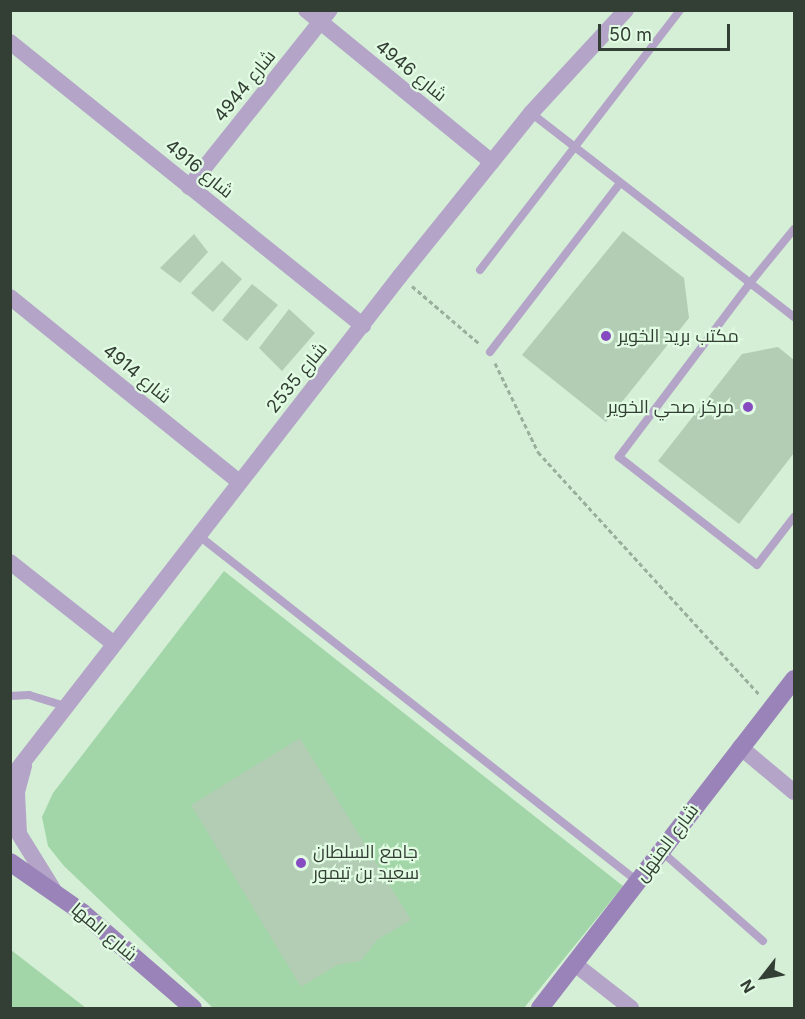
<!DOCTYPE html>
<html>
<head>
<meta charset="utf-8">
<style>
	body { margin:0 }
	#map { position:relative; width:805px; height:1019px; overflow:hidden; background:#d4efd6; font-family:Inter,Cairo,sans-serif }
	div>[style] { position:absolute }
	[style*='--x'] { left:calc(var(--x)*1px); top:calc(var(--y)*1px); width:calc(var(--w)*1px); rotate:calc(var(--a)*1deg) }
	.green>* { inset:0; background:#a2d6a8 }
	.building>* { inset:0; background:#b2cdb4 }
	.path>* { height:3px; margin-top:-1.5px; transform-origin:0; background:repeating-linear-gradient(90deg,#99af9b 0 4.5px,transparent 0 7.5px) }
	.lane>* { height:8px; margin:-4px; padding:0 4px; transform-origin:4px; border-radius:4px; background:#b3a4c8 }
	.street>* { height:16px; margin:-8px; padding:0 8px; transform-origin:8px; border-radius:8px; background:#b3a4c8 }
	.secondary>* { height:18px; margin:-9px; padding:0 9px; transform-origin:9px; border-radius:9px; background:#9a83b8 }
	.dots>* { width:16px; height:16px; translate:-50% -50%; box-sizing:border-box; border:3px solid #e1fce3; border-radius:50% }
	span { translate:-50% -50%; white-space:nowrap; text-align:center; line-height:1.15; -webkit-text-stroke:4.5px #e1fce3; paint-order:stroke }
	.street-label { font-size:18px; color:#333e34 }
	.poi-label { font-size:18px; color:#333e34 }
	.left { translate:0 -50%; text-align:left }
	.right { translate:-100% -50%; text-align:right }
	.frame { position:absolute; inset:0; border:12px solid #333e34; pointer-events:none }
	.north { position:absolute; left:733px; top:947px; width:60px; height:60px; -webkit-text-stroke:4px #e1fce3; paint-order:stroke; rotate:239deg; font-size:16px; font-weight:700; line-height:24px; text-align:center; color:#333e34 }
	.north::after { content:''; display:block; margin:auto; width:21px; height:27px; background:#333e34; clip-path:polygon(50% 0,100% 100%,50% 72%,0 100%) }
	.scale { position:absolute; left:598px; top:24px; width:132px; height:27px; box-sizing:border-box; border:3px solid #333e34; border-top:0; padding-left:8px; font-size:18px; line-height:21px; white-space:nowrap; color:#333e34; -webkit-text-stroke:4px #e1fce3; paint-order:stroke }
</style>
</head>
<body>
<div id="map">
	<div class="green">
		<div style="clip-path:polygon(224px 571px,623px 886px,524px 1008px,213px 1008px,64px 866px,48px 846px,42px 817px,53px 793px)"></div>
		<div style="clip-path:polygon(11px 950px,86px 1008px,11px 1008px)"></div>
	</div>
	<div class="building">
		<div style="clip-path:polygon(623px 231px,684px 278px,689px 318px,606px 422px,522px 355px)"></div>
		<div style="clip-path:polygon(194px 234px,208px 252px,180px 283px,160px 268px)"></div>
		<div style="clip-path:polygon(222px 261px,242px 279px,213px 312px,191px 293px)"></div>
		<div style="clip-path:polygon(252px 284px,278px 305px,247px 341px,222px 320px)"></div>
		<div style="clip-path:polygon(289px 309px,315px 333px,282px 371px,259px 348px)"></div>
		<div style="clip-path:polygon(778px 347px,794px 360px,794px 453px,739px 524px,658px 461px,742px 354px)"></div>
		<div style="clip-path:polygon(300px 738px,411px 920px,377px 940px,361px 961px,337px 965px,301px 987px,191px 805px)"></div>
	</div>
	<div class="path">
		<div style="--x:412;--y:286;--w:89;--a:40.5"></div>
		<div style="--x:495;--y:363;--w:99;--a:64.2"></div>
		<div style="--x:538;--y:452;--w:329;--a:47.6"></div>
	</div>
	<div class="lane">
		<div style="--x:531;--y:113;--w:277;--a:37.8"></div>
		<div style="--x:750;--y:283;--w:70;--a:-50.8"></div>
		<div style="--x:480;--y:270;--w:328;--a:-52.4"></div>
		<div style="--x:794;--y:317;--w:56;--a:-142.3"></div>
		<div style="--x:750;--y:283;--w:218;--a:127"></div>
		<div style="--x:619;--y:457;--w:175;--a:38"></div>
		<div style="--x:757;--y:565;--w:61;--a:-52.4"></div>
		<div style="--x:490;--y:352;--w:213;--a:-52.4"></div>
		<div style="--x:198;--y:535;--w:559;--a:38.24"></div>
		<div style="--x:10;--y:696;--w:19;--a:-3"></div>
		<div style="--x:29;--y:695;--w:37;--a:17"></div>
		<div style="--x:661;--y:851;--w:136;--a:41.4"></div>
	</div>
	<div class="street">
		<div style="--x:306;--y:10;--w:240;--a:39.3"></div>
		<div style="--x:10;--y:42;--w:453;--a:38.8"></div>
		<div style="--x:189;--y:187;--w:226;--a:-51.5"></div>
		<div style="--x:10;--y:297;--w:294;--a:38.9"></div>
		<div style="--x:10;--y:562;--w:131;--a:38.2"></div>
		<div style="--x:740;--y:747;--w:70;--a:39.8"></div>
		<div style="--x:24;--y:766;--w:28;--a:105"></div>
		<div style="--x:17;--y:793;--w:41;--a:87.2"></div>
		<div style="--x:19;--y:834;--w:65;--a:58.3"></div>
		<div style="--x:10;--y:779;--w:636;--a:-52.21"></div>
		<div style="--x:400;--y:276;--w:209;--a:-51.2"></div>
		<div style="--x:531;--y:113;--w:140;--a:-47.3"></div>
		<div style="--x:576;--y:965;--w:70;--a:38"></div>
	</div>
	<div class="secondary">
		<div style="--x:10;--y:862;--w:89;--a:34.9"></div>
		<div style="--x:83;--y:913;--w:145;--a:40.8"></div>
		<div style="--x:540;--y:1008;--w:416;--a:-52.3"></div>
	</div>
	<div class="dots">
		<div style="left:606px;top:336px;background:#864bc1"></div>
		<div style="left:748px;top:407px;background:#864bc1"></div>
		<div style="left:301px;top:863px;background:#864bc1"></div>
	</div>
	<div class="street-label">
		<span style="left:411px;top:71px;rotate:39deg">4946 شارع</span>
		<span style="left:245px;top:86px;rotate:-51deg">4944 شارع</span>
		<span style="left:199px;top:169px;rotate:39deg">4916 شارع</span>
		<span style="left:137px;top:374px;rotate:39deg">4914 شارع</span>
		<span style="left:297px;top:378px;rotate:-51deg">2535 شارع</span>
		<span style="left:667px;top:843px;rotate:-53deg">شارع المنهل</span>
		<span style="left:104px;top:932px;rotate:40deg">شارع المها</span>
	</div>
	<div class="poi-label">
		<span class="left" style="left:618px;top:336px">مكتب بريد الخوير</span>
		<span class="right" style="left:734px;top:407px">مركز صحي الخوير</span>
		<span class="left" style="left:313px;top:863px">جامع السلطان<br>سعيد بن تيمور</span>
	</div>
	<div class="frame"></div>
	<div class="north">N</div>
	<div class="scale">50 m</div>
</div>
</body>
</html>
